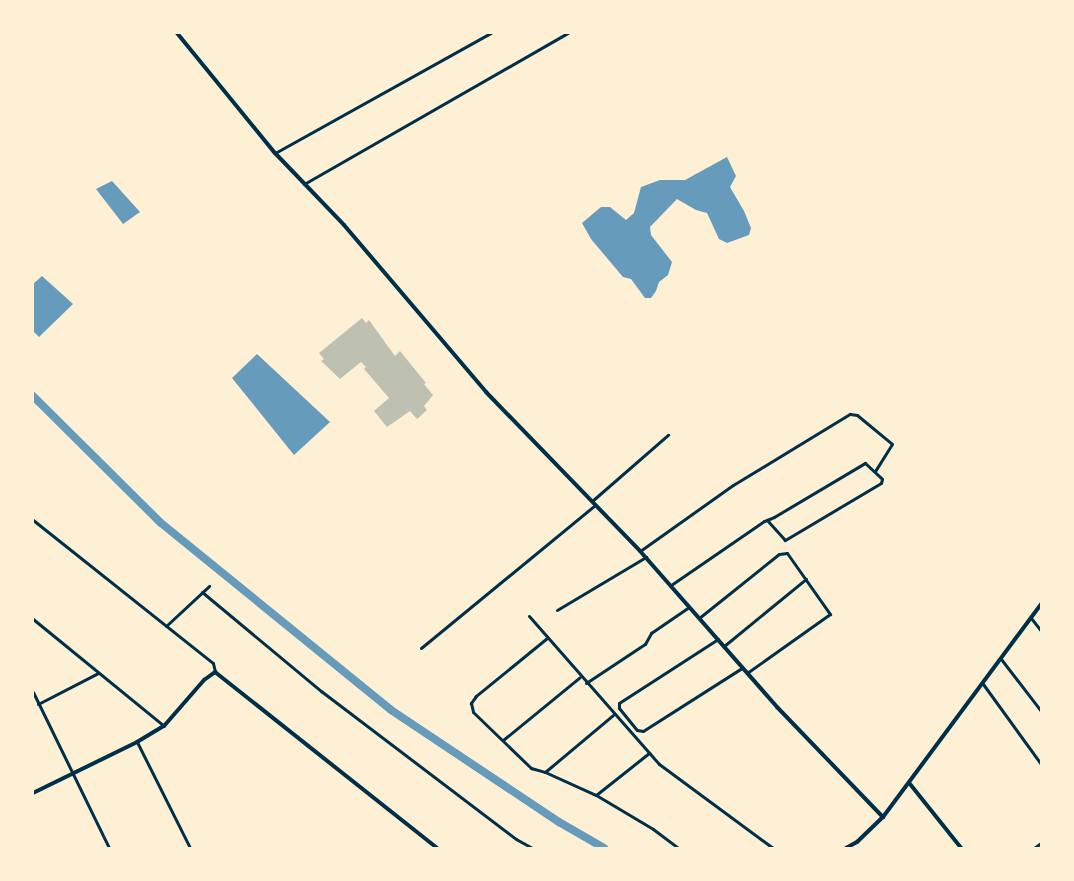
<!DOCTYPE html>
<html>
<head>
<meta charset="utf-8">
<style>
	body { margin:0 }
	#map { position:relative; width:1074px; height:881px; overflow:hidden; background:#fdf0d5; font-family:Georgia,serif }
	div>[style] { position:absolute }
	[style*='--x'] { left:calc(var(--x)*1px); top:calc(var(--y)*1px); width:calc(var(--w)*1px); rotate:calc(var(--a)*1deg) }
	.water>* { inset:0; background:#669bbc }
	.canal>* { height:8px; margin:-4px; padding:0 4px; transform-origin:4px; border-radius:4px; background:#669bbc }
	.building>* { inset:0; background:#bec0b2 }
	.minor>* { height:3px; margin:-1.5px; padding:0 1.5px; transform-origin:1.5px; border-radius:1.5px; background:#003049 }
	.tertiary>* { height:4px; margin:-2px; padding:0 2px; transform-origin:2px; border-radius:2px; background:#003049 }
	span { translate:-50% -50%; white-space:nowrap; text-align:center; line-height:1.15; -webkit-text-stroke:4.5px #fdf0d5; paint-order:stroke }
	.frame { position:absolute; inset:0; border:34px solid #fdf0d5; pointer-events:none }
</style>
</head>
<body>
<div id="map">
	<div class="water">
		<div style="clip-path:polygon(727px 157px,736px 176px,730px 187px,744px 211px,751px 228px,749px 235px,727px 243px,719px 239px,707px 213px,696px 210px,677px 199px,650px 227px,651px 235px,672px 262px,668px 275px,659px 282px,656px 291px,651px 298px,645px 298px,631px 279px,623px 277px,591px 239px,582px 223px,601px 207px,610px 207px,626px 220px,634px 213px,641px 187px,660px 180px,685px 180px)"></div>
		<div style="clip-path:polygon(112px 181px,140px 212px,123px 224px,96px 189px)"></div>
		<div style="clip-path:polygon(42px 276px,73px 304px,39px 337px,33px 331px,33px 284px)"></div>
		<div style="clip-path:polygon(257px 354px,330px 422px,294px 455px,232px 378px)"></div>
	</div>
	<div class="canal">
		<div style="--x:33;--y:396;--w:180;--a:44.8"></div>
		<div style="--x:161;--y:523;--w:296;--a:39.1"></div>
		<div style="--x:391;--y:710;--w:202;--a:33.7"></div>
		<div style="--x:559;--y:822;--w:52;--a:30"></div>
	</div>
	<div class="building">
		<div style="clip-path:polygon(362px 318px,366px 323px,369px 320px,395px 356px,400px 351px,426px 383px,424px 384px,433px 395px,424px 406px,427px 410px,417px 419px,410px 411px,387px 427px,374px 411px,389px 398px,364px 369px,366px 367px,361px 362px,340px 379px,321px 361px,324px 359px,319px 353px)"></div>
	</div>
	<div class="minor">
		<div style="--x:275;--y:153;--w:247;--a:-29.1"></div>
		<div style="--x:304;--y:184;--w:304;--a:-29.8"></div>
		<div style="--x:592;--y:501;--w:101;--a:-41"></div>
		<div style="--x:33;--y:520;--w:230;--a:38.5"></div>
		<div style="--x:213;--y:663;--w:9;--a:77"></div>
		<div style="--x:640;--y:551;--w:114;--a:-35.4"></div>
		<div style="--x:733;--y:485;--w:137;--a:-31.3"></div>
		<div style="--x:850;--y:414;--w:7;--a:8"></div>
		<div style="--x:857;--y:415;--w:45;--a:39.6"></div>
		<div style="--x:892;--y:444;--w:32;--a:122"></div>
		<div style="--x:671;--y:585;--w:113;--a:-34.5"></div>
		<div style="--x:764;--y:521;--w:3;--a:-18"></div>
		<div style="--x:767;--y:520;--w:8;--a:-23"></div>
		<div style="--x:774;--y:517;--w:106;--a:-30.7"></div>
		<div style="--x:865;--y:463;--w:23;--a:43"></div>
		<div style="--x:882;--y:479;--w:4;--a:104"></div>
		<div style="--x:881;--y:483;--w:112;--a:149.3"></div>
		<div style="--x:785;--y:540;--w:27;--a:-132"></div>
		<div style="--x:202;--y:592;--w:155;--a:39.8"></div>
		<div style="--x:321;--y:691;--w:245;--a:37.2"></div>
		<div style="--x:516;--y:839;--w:18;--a:29"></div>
		<div style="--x:557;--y:610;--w:104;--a:-30.8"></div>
		<div style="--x:529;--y:616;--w:197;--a:48.7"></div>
		<div style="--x:659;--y:764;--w:142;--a:36.4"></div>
		<div style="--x:699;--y:618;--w:102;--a:-38.7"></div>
		<div style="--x:779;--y:554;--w:8;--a:-7"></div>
		<div style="--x:787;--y:553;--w:75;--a:54.8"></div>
		<div style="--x:830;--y:614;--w:102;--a:144.6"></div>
		<div style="--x:1031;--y:618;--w:16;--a:52"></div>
		<div style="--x:33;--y:619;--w:169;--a:39.2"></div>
		<div style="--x:166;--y:626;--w:59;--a:-42.9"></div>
		<div style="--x:547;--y:638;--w:92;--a:140.8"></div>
		<div style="--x:476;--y:696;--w:9;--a:126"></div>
		<div style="--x:471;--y:703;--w:9;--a:77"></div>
		<div style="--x:473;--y:712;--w:81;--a:44"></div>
		<div style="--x:531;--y:768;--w:15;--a:16"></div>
		<div style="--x:545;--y:772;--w:56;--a:24.3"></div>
		<div style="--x:596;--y:795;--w:66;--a:30.8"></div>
		<div style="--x:653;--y:829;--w:31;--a:37"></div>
		<div style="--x:718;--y:639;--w:118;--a:147.1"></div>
		<div style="--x:619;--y:703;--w:5;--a:90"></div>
		<div style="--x:619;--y:708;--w:28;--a:51"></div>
		<div style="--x:637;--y:730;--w:6;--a:9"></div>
		<div style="--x:643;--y:731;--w:117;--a:-32.5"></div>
		<div style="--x:724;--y:646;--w:106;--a:-39.3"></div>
		<div style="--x:421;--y:648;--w:224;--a:-39.4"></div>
		<div style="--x:1001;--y:659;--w:66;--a:52.4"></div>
		<div style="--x:586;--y:683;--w:71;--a:-33.5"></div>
		<div style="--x:645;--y:644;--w:13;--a:-61"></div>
		<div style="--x:651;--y:633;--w:46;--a:-34.4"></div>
		<div style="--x:983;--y:684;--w:99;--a:54.1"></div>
		<div style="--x:33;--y:692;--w:174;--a:64"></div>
		<div style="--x:38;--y:704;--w:68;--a:-27.3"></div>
		<div style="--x:503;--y:740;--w:99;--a:-39.3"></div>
		<div style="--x:137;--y:742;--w:119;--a:63.4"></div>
		<div style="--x:545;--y:772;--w:89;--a:-40"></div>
		<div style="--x:596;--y:795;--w:68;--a:-38.4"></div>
		<div style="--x:1034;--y:848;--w:9;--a:-36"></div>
	</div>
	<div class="tertiary">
		<div style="--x:177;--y:33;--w:155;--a:50.8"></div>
		<div style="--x:275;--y:153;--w:100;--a:46.2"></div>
		<div style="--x:344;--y:225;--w:219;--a:49.6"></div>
		<div style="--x:486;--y:392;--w:221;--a:45.9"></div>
		<div style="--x:640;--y:551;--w:208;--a:48.7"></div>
		<div style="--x:777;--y:707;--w:153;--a:46.1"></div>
		<div style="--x:910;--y:784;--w:82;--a:51.4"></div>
		<div style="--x:33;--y:793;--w:116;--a:-26.1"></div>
		<div style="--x:137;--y:742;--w:31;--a:-31"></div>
		<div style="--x:164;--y:726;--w:61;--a:-49"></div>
		<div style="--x:204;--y:680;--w:14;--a:-36"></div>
		<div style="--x:215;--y:672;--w:283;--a:38.4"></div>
		<div style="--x:846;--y:848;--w:13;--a:-29"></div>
		<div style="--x:857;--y:842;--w:36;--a:-44"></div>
		<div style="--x:883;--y:817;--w:265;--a:-53.4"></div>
	</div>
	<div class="frame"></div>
</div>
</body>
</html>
